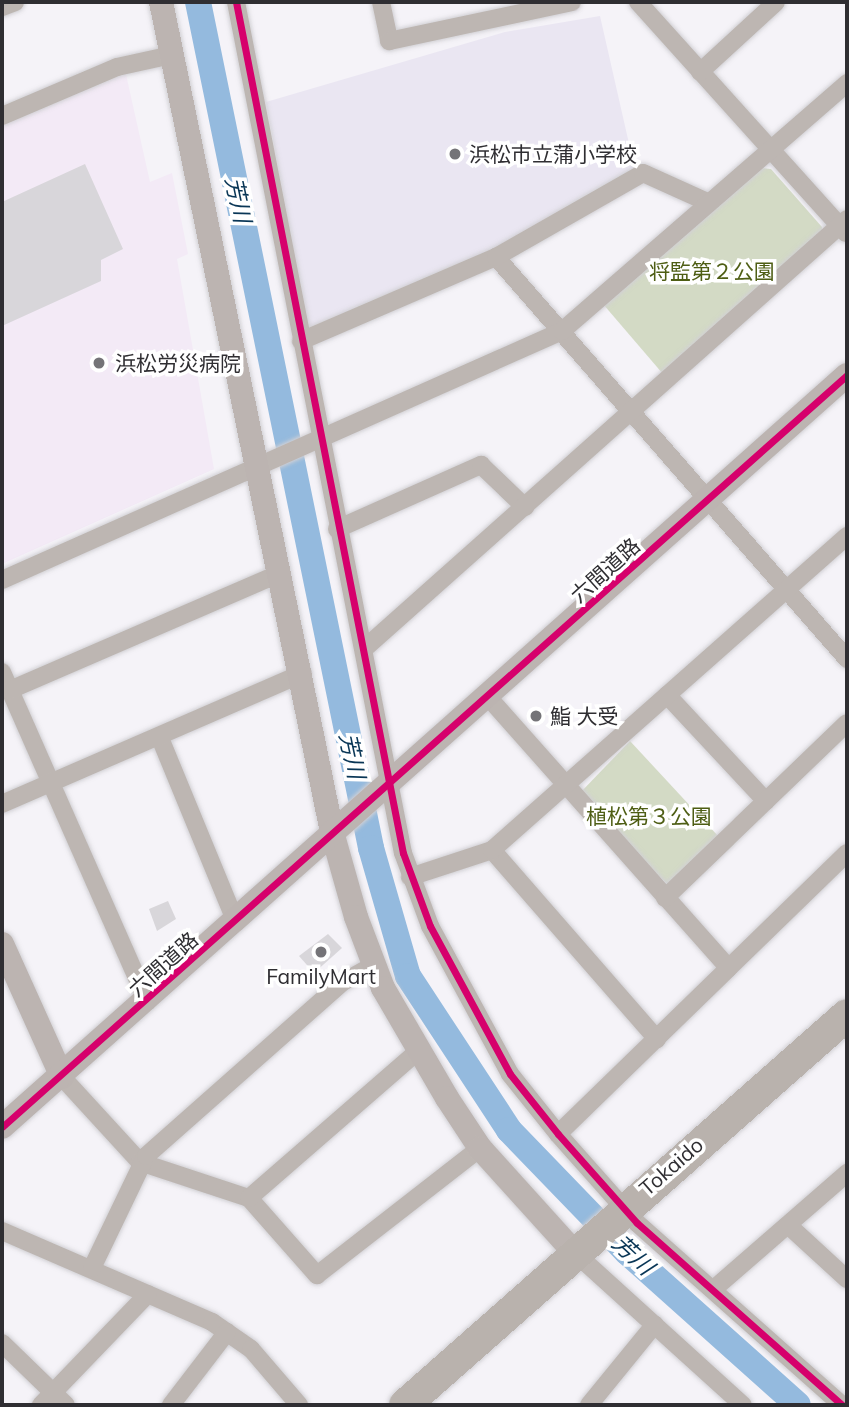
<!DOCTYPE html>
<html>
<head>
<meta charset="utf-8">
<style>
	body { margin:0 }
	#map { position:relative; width:849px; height:1407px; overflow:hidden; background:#f5f3f8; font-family:Mulish,"Noto Sans JP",sans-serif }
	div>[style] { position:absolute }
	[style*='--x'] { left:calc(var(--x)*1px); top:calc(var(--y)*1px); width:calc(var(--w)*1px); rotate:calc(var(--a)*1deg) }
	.built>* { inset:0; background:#eae6f2 }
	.medical>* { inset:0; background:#f3eaf6 }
	.green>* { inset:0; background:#d3dac5 }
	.river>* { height:26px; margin:-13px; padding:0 13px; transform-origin:13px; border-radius:13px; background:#94bade }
	.building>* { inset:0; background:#d8d6da }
	.roads { filter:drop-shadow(0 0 2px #d1d0d4) drop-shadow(0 0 2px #d1d0d4) }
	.street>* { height:18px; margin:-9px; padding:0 9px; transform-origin:9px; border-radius:9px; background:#bdb6b2 }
	.secondary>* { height:24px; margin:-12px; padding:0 12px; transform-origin:12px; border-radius:12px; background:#bcb4b1 }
	.highway>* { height:32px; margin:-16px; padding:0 16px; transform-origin:16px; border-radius:16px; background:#b9b2ad }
	.cycleway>* { height:7px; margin:-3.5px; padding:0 3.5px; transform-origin:3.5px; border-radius:3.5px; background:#d6006c }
	.dots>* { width:19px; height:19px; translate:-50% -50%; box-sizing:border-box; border:4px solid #fff; border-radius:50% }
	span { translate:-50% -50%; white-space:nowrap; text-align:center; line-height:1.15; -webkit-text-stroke:7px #fff; paint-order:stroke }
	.poi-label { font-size:21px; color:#2f2e32 }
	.left { translate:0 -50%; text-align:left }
	.park-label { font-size:21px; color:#4e5e14 }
	.street-label { font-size:21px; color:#2f2e32 }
	.water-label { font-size:23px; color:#093656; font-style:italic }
	.frame { position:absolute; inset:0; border:4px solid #2f2e32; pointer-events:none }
</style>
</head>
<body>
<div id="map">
	<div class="built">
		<div style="clip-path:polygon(600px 16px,635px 170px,556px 218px,407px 292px,308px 328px,266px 102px,505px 32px)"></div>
	</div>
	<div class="medical">
		<div style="clip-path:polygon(125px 70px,150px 182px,172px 173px,188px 254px,177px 259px,214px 469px,2px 564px,2px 124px)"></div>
	</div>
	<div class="green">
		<div style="clip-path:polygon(761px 168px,771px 169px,822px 227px,822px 237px,663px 374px,603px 304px)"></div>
		<div style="clip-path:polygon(630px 741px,719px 837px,668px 885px,579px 794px)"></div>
	</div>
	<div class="river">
		<div style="--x:198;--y:2;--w:864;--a:78.44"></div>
		<div style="--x:371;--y:848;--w:133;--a:73.9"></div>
		<div style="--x:408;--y:976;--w:184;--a:56.7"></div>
		<div style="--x:509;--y:1130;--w:170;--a:46"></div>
		<div style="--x:627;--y:1252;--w:229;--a:41.8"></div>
	</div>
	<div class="building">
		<div style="clip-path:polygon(85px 164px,123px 249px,101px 260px,101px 281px,2px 326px,2px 202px)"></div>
		<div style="clip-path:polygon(168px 901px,176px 919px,157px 931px,149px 909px)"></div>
		<div style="clip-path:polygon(328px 934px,342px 948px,314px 973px,299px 956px)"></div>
	</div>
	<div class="roads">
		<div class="street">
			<div style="--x:236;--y:2;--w:867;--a:78.9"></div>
			<div style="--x:403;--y:853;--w:78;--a:69.7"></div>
			<div style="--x:430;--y:926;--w:168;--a:61.6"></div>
			<div style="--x:510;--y:1074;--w:77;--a:51.3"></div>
			<div style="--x:558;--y:1134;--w:119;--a:48.4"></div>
			<div style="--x:637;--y:1223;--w:274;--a:41.6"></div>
			<div style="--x:381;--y:2;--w:40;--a:78"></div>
			<div style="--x:389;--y:41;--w:187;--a:-12"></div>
			<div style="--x:638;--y:2;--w:311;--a:48"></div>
			<div style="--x:2;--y:7;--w:14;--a:-21"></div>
			<div style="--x:700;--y:72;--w:103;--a:-42.6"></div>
			<div style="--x:2;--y:116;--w:125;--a:-23.1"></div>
			<div style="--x:117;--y:67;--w:56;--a:-12.3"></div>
			<div style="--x:496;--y:257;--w:534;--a:48.87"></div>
			<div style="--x:301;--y:341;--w:212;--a:-23.3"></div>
			<div style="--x:496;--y:257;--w:169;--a:-29.7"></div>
			<div style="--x:643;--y:173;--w:68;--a:24.3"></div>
			<div style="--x:337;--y:529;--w:158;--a:-24"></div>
			<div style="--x:481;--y:465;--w:61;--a:43.7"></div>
			<div style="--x:2;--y:580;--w:613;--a:-23.97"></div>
			<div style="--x:562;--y:331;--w:378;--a:-41"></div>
			<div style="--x:365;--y:648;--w:645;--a:-41.67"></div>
			<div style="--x:2;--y:672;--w:360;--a:66.2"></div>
			<div style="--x:10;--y:690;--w:294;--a:-23.4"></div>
			<div style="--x:667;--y:695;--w:145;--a:47"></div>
			<div style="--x:489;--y:698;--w:361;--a:48.4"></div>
			<div style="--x:160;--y:738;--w:199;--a:67.6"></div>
			<div style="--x:2;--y:804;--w:328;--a:-23.5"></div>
			<div style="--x:492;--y:850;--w:251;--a:48.9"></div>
			<div style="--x:410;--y:877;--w:86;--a:-18.2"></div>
			<div style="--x:492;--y:850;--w:474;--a:-41.5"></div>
			<div style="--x:665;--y:898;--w:252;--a:-43.9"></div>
			<div style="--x:62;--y:1077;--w:115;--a:47.5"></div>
			<div style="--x:140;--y:1162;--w:115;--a:18.3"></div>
			<div style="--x:249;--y:1198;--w:103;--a:48.6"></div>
			<div style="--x:317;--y:1275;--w:207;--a:-37.9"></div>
			<div style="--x:558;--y:1134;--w:403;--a:-44.2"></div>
			<div style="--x:249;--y:1198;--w:224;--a:-41"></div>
			<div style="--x:788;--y:1225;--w:80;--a:42.5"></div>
			<div style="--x:2;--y:1231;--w:229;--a:23.4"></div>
			<div style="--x:212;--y:1322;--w:47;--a:34.7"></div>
			<div style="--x:251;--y:1349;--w:74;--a:49.4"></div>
			<div style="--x:574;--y:1252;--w:228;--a:42.2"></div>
			<div style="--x:92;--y:1268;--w:124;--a:-64.3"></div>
			<div style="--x:146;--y:1156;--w:263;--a:-41.5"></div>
			<div style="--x:343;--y:982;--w:33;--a:-29"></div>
			<div style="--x:716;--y:1287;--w:174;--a:-41"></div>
			<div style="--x:2;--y:1343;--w:89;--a:44.1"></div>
			<div style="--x:41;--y:1405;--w:154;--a:-46.1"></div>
			<div style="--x:171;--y:1405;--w:92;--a:-52.5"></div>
			<div style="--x:589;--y:1405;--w:104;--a:-50.8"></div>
		</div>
		<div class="secondary">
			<div style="--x:161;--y:2;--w:847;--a:78.36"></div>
			<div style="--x:332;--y:832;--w:88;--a:74.2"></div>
			<div style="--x:356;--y:917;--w:76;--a:69.2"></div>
			<div style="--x:383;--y:988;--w:127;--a:59.8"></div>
			<div style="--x:447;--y:1098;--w:60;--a:56.6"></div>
			<div style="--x:480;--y:1148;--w:140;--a:47.9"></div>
			<div style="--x:2;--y:944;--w:146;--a:65.7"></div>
			<div style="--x:2;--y:1127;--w:1131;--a:-41.67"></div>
		</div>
		<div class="highway">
			<div style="--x:405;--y:1405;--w:589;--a:-41.42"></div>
		</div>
	</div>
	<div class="cycleway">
		<div style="--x:236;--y:2;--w:867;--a:78.9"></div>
		<div style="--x:403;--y:853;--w:78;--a:69.7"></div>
		<div style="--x:430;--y:926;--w:168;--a:61.6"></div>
		<div style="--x:510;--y:1074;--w:77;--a:51.3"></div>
		<div style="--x:558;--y:1134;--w:119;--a:48.4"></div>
		<div style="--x:637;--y:1223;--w:274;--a:41.6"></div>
		<div style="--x:2;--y:1127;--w:1131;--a:-41.67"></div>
	</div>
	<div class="dots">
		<div style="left:455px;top:154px;background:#747377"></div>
		<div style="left:99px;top:363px;background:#747377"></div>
		<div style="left:536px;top:716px;background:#747377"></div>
		<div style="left:321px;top:952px;background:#747377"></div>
	</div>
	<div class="poi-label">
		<span class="left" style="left:469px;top:154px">浜松市立蒲小学校</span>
		<span class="left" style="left:115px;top:363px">浜松労災病院</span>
		<span class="left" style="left:550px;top:716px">鮨 大受</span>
		<span style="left:321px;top:976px">FamilyMart</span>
	</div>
	<div class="park-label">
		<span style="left:712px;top:271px">将監第２公園</span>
		<span style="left:649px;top:816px">植松第３公園</span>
	</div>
	<div class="street-label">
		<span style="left:605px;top:570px;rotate:-42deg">六間道路</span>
		<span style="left:163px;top:964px;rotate:-42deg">六間道路</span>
		<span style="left:671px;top:1166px;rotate:-41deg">Tokaido</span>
	</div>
	<div class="water-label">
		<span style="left:238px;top:200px;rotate:78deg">芳川</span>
		<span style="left:352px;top:756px;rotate:78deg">芳川</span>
		<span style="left:633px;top:1255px;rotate:43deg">芳川</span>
	</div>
	<div class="frame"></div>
</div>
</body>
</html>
